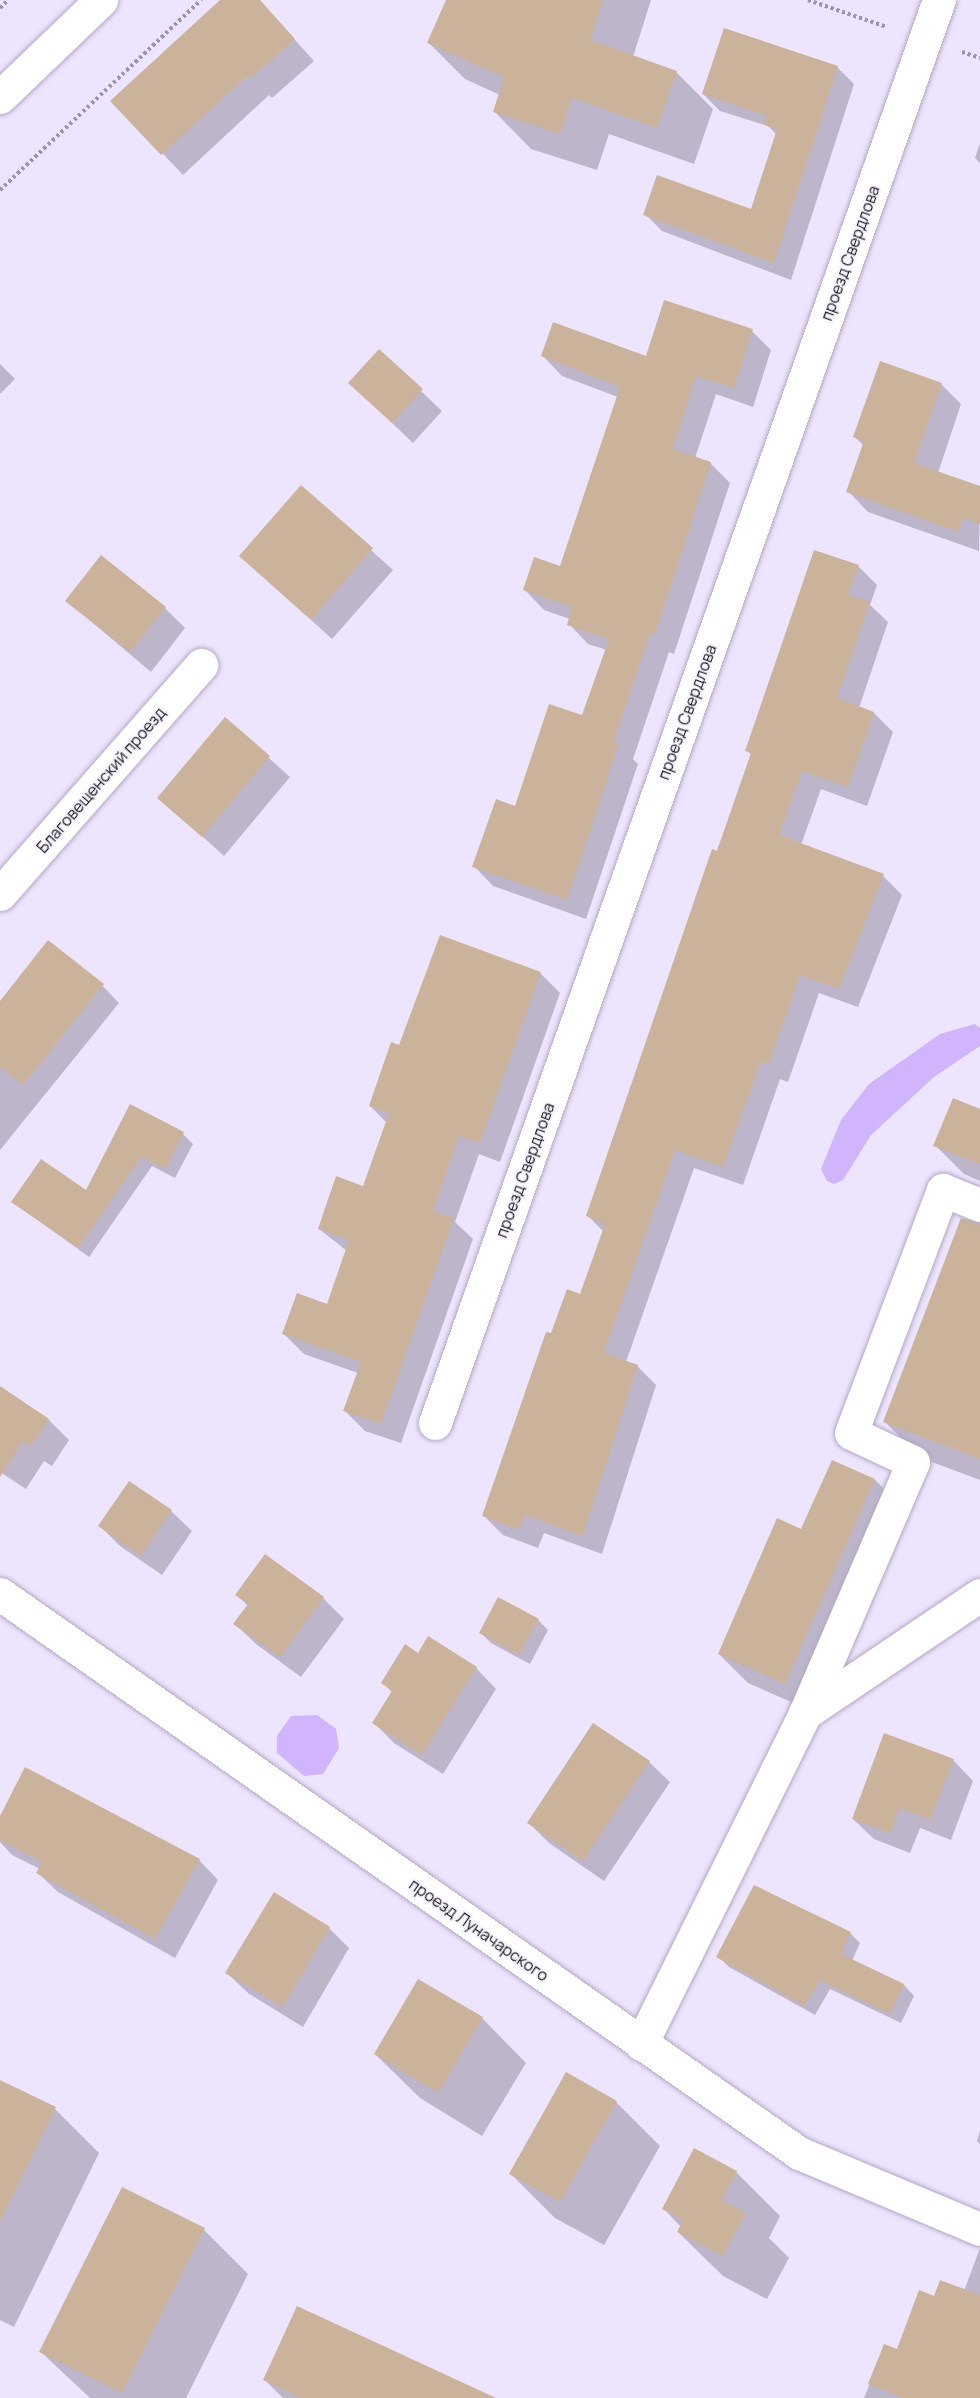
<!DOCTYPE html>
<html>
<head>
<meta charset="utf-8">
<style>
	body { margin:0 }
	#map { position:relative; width:980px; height:2398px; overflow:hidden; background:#ede4fd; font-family:Manrope,sans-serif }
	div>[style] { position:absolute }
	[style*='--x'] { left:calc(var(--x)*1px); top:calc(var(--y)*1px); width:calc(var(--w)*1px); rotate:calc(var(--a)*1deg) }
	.water>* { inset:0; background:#d0b4fc }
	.shadow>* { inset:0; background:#0003 }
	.building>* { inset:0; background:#cab39a }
	.path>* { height:4px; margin-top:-2px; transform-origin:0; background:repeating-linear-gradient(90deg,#9c94a8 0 3px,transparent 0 6px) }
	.roads { filter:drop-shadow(0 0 2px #b3a8c6) drop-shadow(0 0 2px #b3a8c6) }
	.minor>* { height:33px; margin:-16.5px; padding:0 16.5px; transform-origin:16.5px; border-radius:16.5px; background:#fff }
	span { translate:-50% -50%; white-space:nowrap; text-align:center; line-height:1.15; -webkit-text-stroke:4.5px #f7f5fb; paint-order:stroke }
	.street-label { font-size:16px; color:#191520 }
</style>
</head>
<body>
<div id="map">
	<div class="water">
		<div style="clip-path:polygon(975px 1024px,980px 1028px,980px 1046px,934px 1077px,871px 1135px,843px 1180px,834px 1184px,827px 1181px,821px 1169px,841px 1120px,869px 1084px,940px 1034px)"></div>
		<div style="clip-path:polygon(317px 1715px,336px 1729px,339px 1748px,323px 1774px,304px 1776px,277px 1753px,277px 1736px,291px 1716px)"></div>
	</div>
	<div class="shadow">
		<div style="clip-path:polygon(223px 0,259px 0,314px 61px,272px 98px,269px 95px,183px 175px,113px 101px)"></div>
		<div style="clip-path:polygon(447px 0,651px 0,633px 57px,676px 72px,713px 109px,694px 164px,609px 134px,597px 170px,531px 149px,495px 112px,500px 95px,465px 79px,428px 42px)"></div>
		<div style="clip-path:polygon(837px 67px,854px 84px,791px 280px,662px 231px,645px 214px,752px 211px,777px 135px,768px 126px,720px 111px,703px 94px)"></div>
		<div style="clip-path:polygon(980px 143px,980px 163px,975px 158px)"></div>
		<div style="clip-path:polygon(752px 331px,771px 350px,753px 407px,716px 394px,695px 458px,710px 463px,730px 483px,674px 654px,669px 652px,633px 759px,638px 764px,586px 919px,493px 886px,474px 866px,582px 717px,607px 650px,588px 644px,569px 624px,570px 619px,544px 610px,525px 590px,561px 568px,618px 397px,562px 376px,543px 356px,647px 358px)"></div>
		<div style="clip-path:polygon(379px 351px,442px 411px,413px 443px,350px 383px)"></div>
		<div style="clip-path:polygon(0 364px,15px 379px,0 394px)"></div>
		<div style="clip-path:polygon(941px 384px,961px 404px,938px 473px,980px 491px,979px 551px,868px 512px,848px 491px,864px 446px,855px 437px)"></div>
		<div style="clip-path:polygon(301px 487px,393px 570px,332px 639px,241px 556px)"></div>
		<div style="clip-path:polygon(858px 566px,877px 585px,870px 605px,888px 622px,859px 708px,874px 713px,893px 732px,867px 806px,821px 789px,801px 845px,883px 876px,902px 895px,858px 1007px,819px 993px,788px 1082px,780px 1079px,743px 1185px,694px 1168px,626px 1362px,637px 1366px,656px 1385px,602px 1554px,544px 1533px,538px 1548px,503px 1535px,484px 1516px,552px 1335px,581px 1296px,604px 1232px,588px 1216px,751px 755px,747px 750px)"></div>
		<div style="clip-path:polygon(67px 601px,165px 608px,185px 628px,151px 672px)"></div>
		<div style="clip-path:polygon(225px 719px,290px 777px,224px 856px,159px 797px)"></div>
		<div style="clip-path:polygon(540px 973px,560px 993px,500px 1162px,479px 1154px,455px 1222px,473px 1239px,401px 1443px,365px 1431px,345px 1411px,358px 1373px,304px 1354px,284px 1334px,328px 1306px,347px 1251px,319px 1229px,363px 1188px,387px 1123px,370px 1106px,400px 1047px)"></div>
		<div style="clip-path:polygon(99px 982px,119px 1003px,0 1150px,0 1003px)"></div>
		<div style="clip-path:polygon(131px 1106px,183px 1134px,193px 1144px,175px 1178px,152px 1166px,89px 1257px,13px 1202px,87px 1192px)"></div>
		<div style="clip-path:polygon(980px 1110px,980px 1181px,964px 1174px,935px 1145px)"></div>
		<div style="clip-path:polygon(980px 1235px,980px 1480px,921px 1458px,885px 1422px)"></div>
		<div style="clip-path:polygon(0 1388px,49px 1420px,69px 1440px,52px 1466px,44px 1461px,26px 1489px,0 1472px)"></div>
		<div style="clip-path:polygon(832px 1462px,875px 1480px,904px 1509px,814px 1712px,748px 1683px,719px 1654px,802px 1531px)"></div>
		<div style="clip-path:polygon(130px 1483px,171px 1511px,192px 1531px,162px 1575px,120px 1546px,100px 1526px)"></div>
		<div style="clip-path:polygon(266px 1556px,323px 1598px,344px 1619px,301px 1677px,256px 1644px,235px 1624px,248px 1606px,237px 1595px)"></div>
		<div style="clip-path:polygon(538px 1620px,548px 1630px,530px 1664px,491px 1643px,481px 1633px)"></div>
		<div style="clip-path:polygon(418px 1655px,476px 1668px,496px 1689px,443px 1774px,394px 1743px,374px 1723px,393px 1693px,383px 1683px)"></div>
		<div style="clip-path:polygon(594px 1725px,649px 1762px,670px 1782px,604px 1881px,549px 1843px,529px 1823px)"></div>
		<div style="clip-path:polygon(953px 1760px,973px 1781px,951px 1840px,920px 1828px,910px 1853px,874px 1839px,853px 1819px)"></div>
		<div style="clip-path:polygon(0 1820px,199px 1860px,218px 1880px,175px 1958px,58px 1892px,38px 1873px,40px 1869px,12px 1855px,0 1842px)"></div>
		<div style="clip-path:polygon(329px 1928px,349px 1948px,303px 2027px,248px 1993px,227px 1973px)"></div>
		<div style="clip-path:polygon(850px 1933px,860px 1943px,852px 1961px,904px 1985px,914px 1996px,901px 2023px,830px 1989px,815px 2015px,729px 1967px,718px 1956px)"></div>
		<div style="clip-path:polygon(482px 2018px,526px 2063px,482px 2136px,420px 2098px,375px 2054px)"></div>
		<div style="clip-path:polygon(0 2082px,55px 2109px,99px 2153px,14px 2327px,0 2320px)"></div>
		<div style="clip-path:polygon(616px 2102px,660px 2146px,604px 2245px,555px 2218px,511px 2174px)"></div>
		<div style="clip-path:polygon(980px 2131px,980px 2144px,977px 2141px)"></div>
		<div style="clip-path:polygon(736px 2172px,780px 2216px,769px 2238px,789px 2258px,767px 2299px,723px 2276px,678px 2232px,681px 2227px,664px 2209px)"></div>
		<div style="clip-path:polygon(123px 2189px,204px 2230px,248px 2274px,186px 2398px,90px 2398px,41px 2352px)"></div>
		<div style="clip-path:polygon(980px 2248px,980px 2398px,864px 2398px,885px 2346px,898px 2350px,935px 2298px,964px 2291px)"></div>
		<div style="clip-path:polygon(265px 2380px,475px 2398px,283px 2398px)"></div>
	</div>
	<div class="building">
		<div style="clip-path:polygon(220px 0,260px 0,295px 39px,250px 79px,247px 76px,161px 155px,110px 101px)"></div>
		<div style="clip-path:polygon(446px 0,603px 0,590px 40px,677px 71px,657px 128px,572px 98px,560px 134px,493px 112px,504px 77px,427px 43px)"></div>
		<div style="clip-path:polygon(724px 28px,838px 66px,774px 263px,643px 215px,657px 175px,751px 209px,777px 129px,764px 125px,767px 116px,702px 94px)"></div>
		<div style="clip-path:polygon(664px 300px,753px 329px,734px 388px,696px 376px,673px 449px,711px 462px,655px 635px,650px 634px,614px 741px,619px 743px,567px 900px,472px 867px,496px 799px,515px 806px,549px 704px,582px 715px,609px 639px,567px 625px,572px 607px,523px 590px,534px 557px,560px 566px,620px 387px,541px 356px,553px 322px,646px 356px)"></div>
		<div style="clip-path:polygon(379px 349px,423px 389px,392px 423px,348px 383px)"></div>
		<div style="clip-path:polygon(880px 361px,942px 383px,914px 463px,980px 486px,980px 524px,963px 518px,958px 532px,846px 492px,864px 441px,853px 437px)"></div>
		<div style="clip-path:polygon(301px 485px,373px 548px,311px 620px,239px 556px)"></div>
		<div style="clip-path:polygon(814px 550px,859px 565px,848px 595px,870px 602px,837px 698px,874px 712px,848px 787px,802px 771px,779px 835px,884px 874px,839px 989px,800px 975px,769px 1064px,761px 1061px,723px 1167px,675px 1150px,604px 1353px,638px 1365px,583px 1536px,525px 1515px,519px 1530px,482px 1516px,546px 1332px,551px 1333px,567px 1289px,580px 1294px,605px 1224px,586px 1216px,712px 849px,717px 851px,751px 753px,745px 751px)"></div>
		<div style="clip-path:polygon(101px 555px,166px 607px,130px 652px,65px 601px)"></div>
		<div style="clip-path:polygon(225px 717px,270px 756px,202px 837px,157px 798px)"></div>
		<div style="clip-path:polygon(440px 935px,541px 972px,480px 1143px,459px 1136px,433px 1211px,454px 1218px,381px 1424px,343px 1411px,361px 1362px,282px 1334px,297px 1293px,327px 1304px,349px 1240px,318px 1229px,336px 1176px,363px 1186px,389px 1113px,369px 1106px,391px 1042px,399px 1045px)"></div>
		<div style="clip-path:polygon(48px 940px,104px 984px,23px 1085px,0 1067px,0 1001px)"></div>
		<div style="clip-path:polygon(953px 1098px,980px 1109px,980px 1164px,933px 1146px)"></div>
		<div style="clip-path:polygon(130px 1104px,184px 1132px,165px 1169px,141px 1157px,78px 1248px,11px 1202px,41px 1159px,86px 1190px)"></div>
		<div style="clip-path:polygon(961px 1218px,980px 1223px,980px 1459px,883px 1422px)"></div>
		<div style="clip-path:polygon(0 1386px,49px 1419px,31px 1446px,23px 1441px,0 1477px)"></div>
		<div style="clip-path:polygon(832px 1460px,875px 1479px,785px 1684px,718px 1654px,777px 1518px,801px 1529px)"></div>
		<div style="clip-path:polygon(129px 1481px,172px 1510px,141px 1556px,98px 1526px)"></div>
		<div style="clip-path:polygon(265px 1554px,324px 1597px,280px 1657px,233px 1624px,248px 1604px,235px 1595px)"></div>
		<div style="clip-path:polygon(498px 1597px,539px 1619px,519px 1655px,479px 1633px)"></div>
		<div style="clip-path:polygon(428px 1636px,477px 1667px,422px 1755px,372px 1723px,392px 1691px,381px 1683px,405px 1644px,418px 1653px)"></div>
		<div style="clip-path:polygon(593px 1723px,650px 1761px,583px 1861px,527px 1823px)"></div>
		<div style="clip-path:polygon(884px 1733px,954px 1759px,930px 1820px,900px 1808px,890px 1833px,852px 1819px)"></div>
		<div style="clip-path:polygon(25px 1767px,200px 1859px,155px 1939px,36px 1873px,42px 1862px,0 1840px,0 1816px)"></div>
		<div style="clip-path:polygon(754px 1885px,851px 1932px,841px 1954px,904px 1984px,890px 2014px,819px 1980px,805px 2006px,716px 1957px)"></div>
		<div style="clip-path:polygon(274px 1892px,330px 1927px,283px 2007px,225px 1973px)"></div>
		<div style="clip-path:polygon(418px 1979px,483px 2017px,438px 2093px,374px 2054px)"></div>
		<div style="clip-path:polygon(566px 2072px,617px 2101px,560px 2202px,509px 2174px)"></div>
		<div style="clip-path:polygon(0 2080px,56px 2107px,0 2222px)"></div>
		<div style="clip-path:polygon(694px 2148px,737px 2171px,721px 2200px,746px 2213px,723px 2256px,677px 2232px,683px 2220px,662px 2209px)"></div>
		<div style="clip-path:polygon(122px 2187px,205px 2228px,122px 2393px,39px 2352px)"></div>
		<div style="clip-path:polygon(940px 2280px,980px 2295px,980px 2398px,903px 2398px,868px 2384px,884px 2344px,897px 2349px,919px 2290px,934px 2296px)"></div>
		<div style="clip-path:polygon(297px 2306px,496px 2398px,301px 2398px,263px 2380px)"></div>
	</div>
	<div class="path">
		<div style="--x:808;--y:0;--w:83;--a:18.9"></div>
		<div style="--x:0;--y:8;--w:11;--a:-45"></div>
		<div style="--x:962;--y:52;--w:19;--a:18"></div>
		<div style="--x:0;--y:190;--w:277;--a:-43.4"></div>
	</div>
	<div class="roads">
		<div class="minor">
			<div style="--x:0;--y:97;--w:140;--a:-43.8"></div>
			<div style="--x:0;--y:894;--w:305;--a:-48.7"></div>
			<div style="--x:435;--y:1423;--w:1510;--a:-70.5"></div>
			<div style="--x:0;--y:1594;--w:975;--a:34.98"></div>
			<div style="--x:799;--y:2153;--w:196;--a:22.8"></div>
			<div style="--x:805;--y:1713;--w:211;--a:-34"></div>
			<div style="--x:641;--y:2044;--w:369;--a:-63.6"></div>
			<div style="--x:805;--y:1713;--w:273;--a:-66.7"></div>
			<div style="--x:913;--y:1462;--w:68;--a:-154.9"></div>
			<div style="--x:851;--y:1433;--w:260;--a:-69.3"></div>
			<div style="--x:943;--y:1190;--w:40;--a:22"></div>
		</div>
	</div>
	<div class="street-label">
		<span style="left:850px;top:253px;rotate:-70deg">проезд Свердлова</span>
		<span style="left:687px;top:712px;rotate:-70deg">проезд Свердлова</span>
		<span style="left:101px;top:780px;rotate:-49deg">Благовещенский проезд</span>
		<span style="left:525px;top:1170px;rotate:-70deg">проезд Свердлова</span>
		<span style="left:479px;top:1930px;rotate:35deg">проезд Луначарского</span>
	</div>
</div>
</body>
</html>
